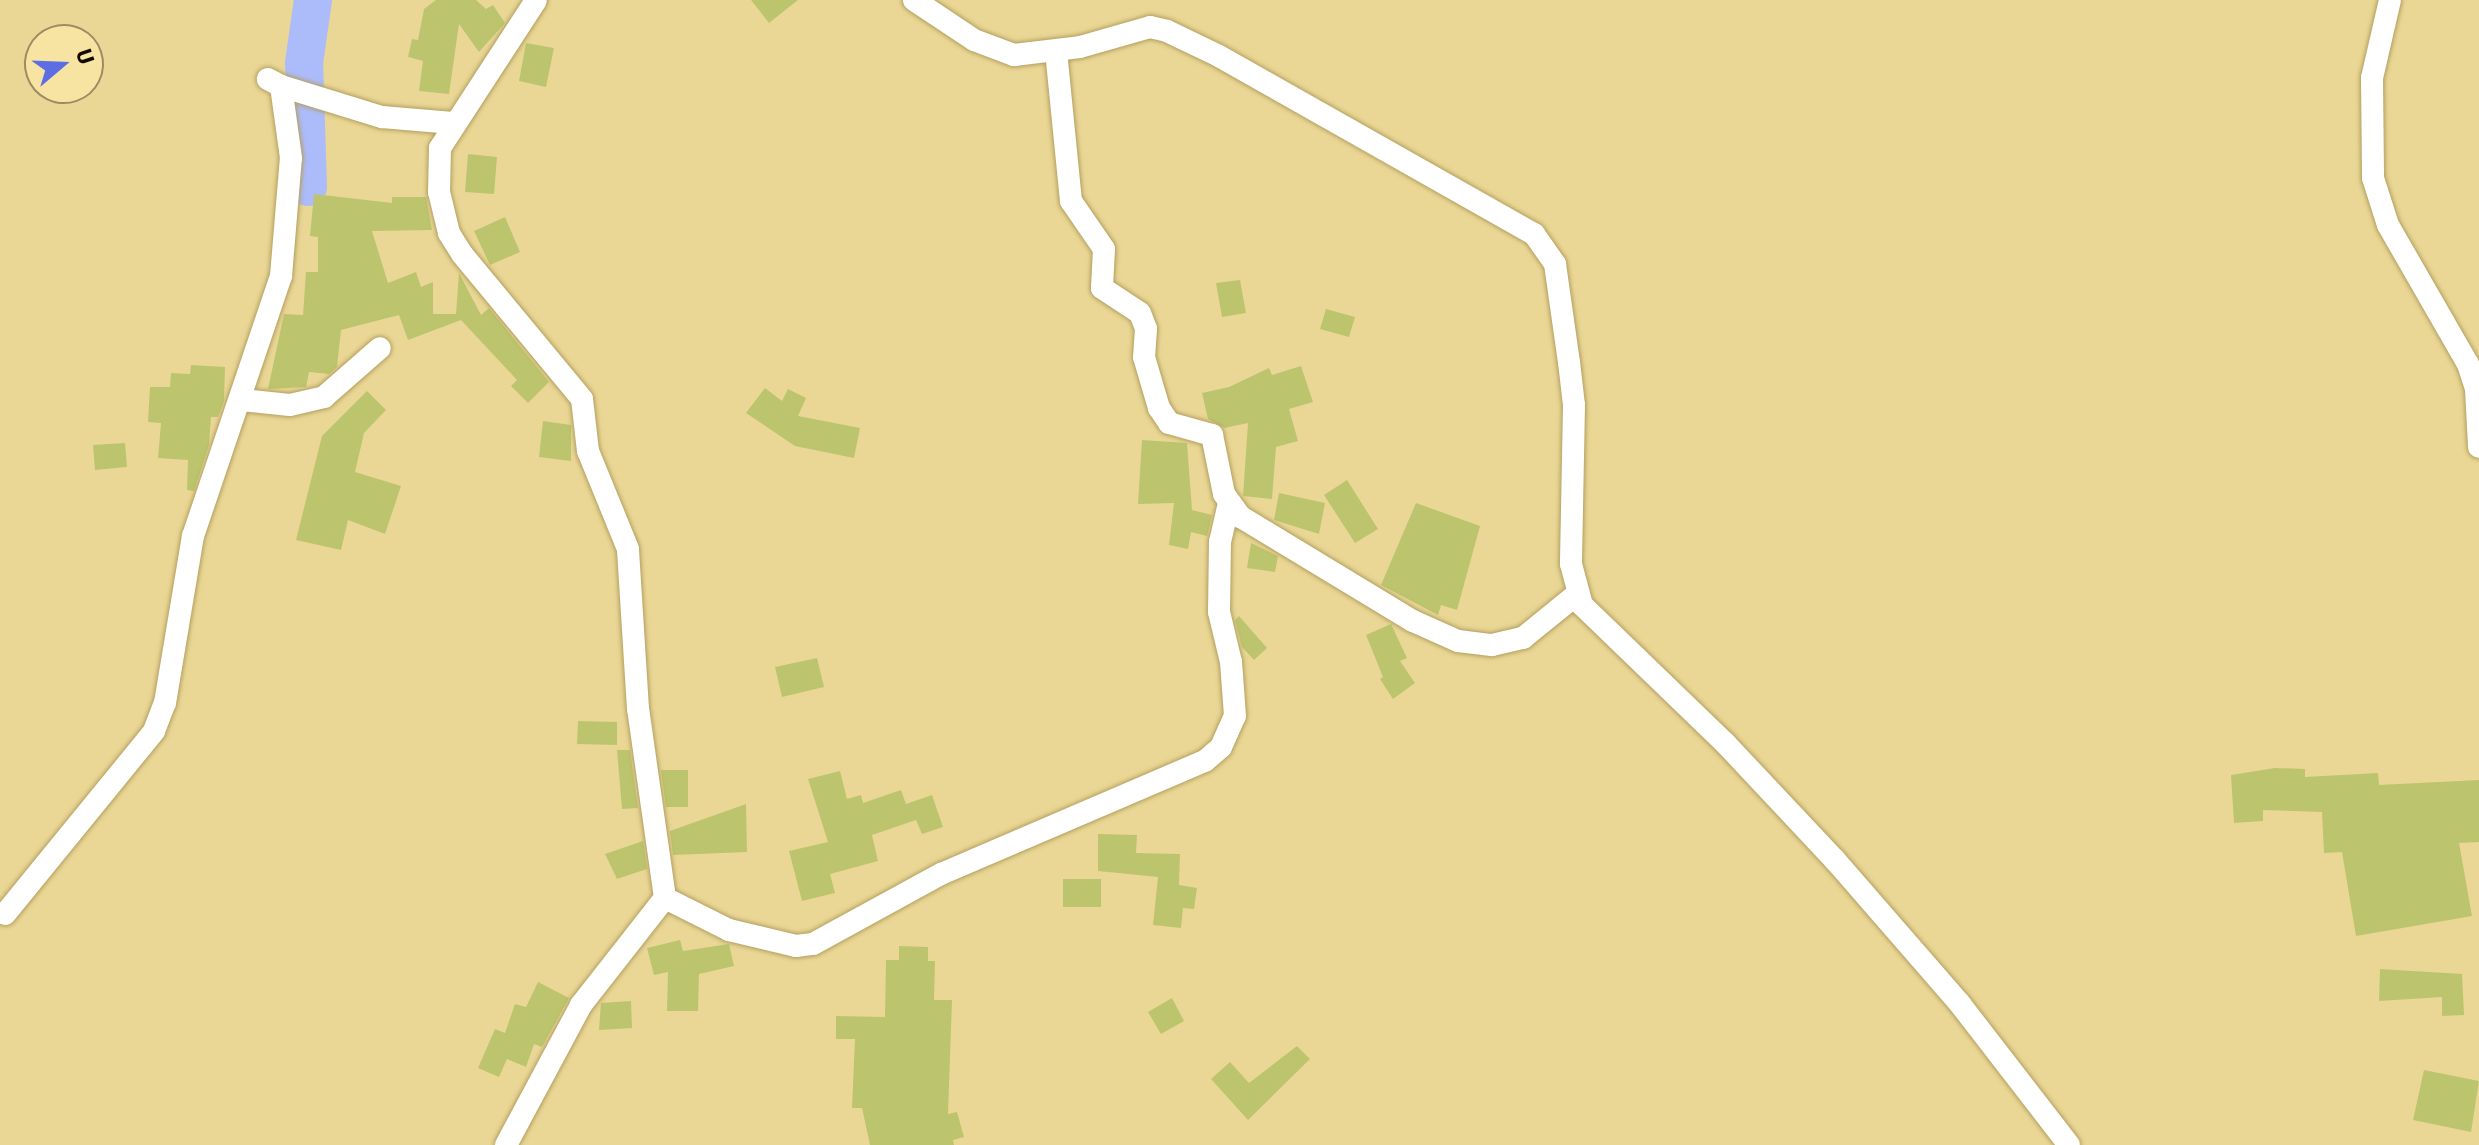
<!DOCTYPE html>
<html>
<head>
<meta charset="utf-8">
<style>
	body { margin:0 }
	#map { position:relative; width:2479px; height:1145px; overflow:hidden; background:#ead795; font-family:"Fira Sans",sans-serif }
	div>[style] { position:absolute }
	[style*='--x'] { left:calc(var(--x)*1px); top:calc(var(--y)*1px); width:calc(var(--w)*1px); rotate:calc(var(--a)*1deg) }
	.river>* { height:38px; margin:-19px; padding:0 19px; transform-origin:19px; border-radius:19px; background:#acbbfa }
	.building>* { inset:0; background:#bcc56d }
	.roads { filter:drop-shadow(0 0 2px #b3a060) drop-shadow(0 0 2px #b3a060) }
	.minor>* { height:22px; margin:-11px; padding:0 11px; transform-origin:11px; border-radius:11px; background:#fff }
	span { translate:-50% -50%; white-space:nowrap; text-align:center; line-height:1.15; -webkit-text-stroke:8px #f8e4a2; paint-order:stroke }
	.north { position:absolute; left:24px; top:24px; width:80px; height:80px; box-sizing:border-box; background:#f8e4a2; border:2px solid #9c8d61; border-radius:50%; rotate:71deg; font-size:22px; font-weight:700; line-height:32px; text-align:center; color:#130b00 }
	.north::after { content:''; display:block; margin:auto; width:28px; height:36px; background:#5d6de4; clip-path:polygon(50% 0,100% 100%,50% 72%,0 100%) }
</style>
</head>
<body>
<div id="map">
	<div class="river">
		<div style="--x:308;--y:187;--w:124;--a:-91.8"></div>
		<div style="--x:304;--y:63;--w:64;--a:-81.9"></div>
	</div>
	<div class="building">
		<div style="clip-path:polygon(436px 0,476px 0,486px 9px,493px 5px,505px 23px,479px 52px,459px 24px,449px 94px,419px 91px,423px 61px,408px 57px,412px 39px,418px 40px,424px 9px)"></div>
		<div style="clip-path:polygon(751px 0,798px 0,769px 23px)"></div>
		<div style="clip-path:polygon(526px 43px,554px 48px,546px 87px,519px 81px)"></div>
		<div style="clip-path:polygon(468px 154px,497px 157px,494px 194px,465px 192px)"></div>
		<div style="clip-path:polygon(314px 194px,392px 203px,392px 197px,426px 197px,432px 230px,372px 231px,388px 283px,416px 272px,421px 287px,433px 282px,433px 314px,456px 314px,459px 273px,481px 315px,489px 308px,549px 382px,528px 403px,511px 386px,517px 380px,461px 320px,408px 340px,399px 315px,341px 330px,337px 367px,329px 374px,309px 372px,306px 387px,268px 389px,284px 314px,303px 315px,306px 272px,318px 272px,318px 237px,310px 236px)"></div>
		<div style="clip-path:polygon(505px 217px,520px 252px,490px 265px,474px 231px)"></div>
		<div style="clip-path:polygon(1240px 280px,1246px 313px,1222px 317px,1216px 283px)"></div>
		<div style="clip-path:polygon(1326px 309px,1355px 317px,1349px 337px,1320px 329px)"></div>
		<div style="clip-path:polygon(191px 365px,225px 367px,224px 401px,218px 417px,211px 417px,209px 445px,194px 491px,187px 490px,188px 460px,158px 458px,161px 423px,148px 422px,150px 387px,170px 387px,171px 373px,190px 374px)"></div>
		<div style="clip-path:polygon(1301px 366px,1313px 402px,1289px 409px,1298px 441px,1276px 447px,1272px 499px,1243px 496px,1248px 423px,1224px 428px,1208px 419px,1202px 393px,1229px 387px,1269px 368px,1272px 375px)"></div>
		<div style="clip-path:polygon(765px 388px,782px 401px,788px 389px,806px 398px,798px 416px,860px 428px,854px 458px,795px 446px,746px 413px)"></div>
		<div style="clip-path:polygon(367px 391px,386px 410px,364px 433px,355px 472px,401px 486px,385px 534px,348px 520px,341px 550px,296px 540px,322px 436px)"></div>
		<div style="clip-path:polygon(543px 421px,571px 425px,571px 461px,539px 457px)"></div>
		<div style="clip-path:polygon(1142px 440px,1187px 443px,1192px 510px,1212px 515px,1207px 536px,1191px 532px,1188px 549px,1169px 545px,1174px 503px,1138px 504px)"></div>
		<div style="clip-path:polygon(125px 443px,127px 467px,95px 470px,93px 445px)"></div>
		<div style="clip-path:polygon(1347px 480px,1378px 529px,1355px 543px,1324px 495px)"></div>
		<div style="clip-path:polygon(1279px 493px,1325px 503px,1319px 534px,1274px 520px)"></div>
		<div style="clip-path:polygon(1416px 503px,1480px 526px,1457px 610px,1441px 605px,1438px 615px,1381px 585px)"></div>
		<div style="clip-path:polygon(1251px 543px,1278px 556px,1275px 572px,1247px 568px)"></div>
		<div style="clip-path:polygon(1239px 616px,1267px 648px,1254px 660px,1242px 647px,1235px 620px)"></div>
		<div style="clip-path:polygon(1391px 624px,1407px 658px,1400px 661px,1415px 683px,1393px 699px,1380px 679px,1383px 677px,1366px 635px)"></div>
		<div style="clip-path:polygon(817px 658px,824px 687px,782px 697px,775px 667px)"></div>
		<div style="clip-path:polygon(578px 721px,617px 722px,617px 745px,577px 744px)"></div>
		<div style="clip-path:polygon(617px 750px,630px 750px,638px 808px,622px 809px)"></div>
		<div style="clip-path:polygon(2275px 768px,2305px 769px,2305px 777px,2378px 773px,2379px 785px,2479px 780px,2479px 842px,2459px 843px,2472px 916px,2356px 936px,2342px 852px,2324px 853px,2322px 812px,2263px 810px,2263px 821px,2234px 823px,2231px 775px)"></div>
		<div style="clip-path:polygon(661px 770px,688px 770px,688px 807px,666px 807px)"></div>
		<div style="clip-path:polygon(840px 771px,847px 799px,861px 795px,863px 803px,901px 790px,906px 804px,932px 795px,943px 827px,922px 834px,916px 820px,872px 835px,878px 861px,830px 874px,835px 893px,802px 901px,789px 851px,828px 842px,808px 779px)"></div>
		<div style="clip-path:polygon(746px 804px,747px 852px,673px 855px,670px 831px)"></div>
		<div style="clip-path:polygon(1098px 834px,1137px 835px,1136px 853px,1180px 854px,1179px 885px,1197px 888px,1194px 909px,1183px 908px,1181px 928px,1153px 925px,1158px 877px,1098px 871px)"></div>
		<div style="clip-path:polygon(643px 841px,647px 869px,617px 879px,605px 854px)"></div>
		<div style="clip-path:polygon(1063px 879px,1101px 879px,1101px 907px,1063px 907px)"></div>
		<div style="clip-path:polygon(680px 940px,683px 951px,729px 944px,734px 966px,699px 974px,698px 1011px,667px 1011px,668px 972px,654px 975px,647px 948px)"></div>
		<div style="clip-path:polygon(899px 946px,928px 947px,928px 961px,935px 961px,934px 1000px,952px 1000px,948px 1114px,957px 1112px,964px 1137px,953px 1140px,954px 1145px,870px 1145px,862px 1108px,852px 1108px,855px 1039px,836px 1039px,836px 1016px,885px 1017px,886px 960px,899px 960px)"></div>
		<div style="clip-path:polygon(2380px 969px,2462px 974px,2464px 1015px,2442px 1016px,2442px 997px,2379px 1001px)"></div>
		<div style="clip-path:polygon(538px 982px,569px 998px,542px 1047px,534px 1044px,526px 1067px,507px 1059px,499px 1077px,478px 1068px,495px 1029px,505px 1033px,515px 1004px,526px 1007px)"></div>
		<div style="clip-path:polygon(1172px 998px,1184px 1021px,1161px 1034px,1148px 1012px)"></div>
		<div style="clip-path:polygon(631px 1001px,632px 1028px,599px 1030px,601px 1003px)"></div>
		<div style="clip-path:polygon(1297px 1046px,1310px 1059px,1248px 1120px,1211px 1079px,1230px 1062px,1249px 1083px)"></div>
		<div style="clip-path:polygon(2424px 1070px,2479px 1081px,2471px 1132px,2413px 1120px)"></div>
	</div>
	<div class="roads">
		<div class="minor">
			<div style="--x:914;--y:0;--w:72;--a:33.7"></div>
			<div style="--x:974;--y:40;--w:43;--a:20.6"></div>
			<div style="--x:1014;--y:55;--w:66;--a:-6.9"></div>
			<div style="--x:1080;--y:47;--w:73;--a:-15.9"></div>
			<div style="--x:1150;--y:27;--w:17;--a:13"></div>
			<div style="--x:1167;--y:31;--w:58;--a:25.7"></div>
			<div style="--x:1219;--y:56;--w:362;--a:29.5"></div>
			<div style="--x:1534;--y:234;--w:37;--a:55"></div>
			<div style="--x:1555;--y:264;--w:99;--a:81.9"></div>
			<div style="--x:1569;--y:362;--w:43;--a:83.4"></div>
			<div style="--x:1574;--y:405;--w:159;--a:91.1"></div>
			<div style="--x:1571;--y:564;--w:42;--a:75"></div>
			<div style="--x:1582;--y:605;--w:199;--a:44"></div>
			<div style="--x:1725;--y:743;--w:161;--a:46.8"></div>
			<div style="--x:1835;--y:860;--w:191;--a:49"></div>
			<div style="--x:1960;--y:1004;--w:178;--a:52.3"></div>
			<div style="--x:2390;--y:0;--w:80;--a:103"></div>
			<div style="--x:2372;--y:78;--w:100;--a:89.4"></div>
			<div style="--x:2373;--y:178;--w:49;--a:72.3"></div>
			<div style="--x:2388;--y:225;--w:160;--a:60.1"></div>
			<div style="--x:2468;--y:364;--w:26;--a:72"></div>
			<div style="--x:2476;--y:389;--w:58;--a:87"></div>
			<div style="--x:1056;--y:51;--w:151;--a:84.3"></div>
			<div style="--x:1071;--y:201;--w:58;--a:55.5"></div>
			<div style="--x:1104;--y:249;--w:39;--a:93"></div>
			<div style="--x:1102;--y:288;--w:45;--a:33.3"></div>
			<div style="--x:1140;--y:313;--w:17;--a:69"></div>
			<div style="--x:1146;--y:329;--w:28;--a:94"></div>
			<div style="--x:1144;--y:357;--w:53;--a:73.6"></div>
			<div style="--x:1159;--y:408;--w:18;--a:56"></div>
			<div style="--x:1169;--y:423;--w:45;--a:15.6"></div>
			<div style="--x:1212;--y:435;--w:60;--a:78.5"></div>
			<div style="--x:1224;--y:494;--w:29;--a:54"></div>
			<div style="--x:1241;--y:517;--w:201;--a:31.2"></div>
			<div style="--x:1413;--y:621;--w:49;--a:24"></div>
			<div style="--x:1458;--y:641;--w:34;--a:7"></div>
			<div style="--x:1492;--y:645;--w:32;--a:-13"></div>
			<div style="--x:1523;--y:638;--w:68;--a:-39.1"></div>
			<div style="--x:281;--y:86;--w:106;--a:17.1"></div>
			<div style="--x:382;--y:117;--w:71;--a:4.8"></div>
			<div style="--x:242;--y:400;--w:48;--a:5.9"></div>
			<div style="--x:290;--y:405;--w:35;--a:-13"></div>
			<div style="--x:324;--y:397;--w:74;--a:-41.2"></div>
			<div style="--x:665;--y:898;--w:72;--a:26.6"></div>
			<div style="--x:729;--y:930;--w:69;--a:13.4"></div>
			<div style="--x:796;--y:946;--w:17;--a:-7"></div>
			<div style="--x:813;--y:944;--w:146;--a:-28.7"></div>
			<div style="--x:941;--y:874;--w:287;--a:-23.2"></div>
			<div style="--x:1205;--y:761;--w:21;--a:-41"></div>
			<div style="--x:1221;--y:747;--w:34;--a:-66"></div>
			<div style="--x:1235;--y:716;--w:54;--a:-94.2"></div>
			<div style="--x:1231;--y:662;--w:51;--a:-103.5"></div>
			<div style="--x:1219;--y:612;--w:70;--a:-89.2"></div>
			<div style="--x:1220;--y:542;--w:39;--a:-77"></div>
			<div style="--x:5;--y:914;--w:236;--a:-50.8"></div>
			<div style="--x:154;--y:731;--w:30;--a:-69"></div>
			<div style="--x:165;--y:703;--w:169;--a:-80.5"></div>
			<div style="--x:193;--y:536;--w:274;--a:-71.3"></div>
			<div style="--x:281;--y:276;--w:118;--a:-85.2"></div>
			<div style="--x:291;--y:158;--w:73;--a:-97.9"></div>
			<div style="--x:281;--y:86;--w:15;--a:-152"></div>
			<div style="--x:506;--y:1145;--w:159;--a:-61.8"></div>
			<div style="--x:581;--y:1005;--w:136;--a:-51.9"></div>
			<div style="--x:665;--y:898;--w:191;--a:-98.1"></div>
			<div style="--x:638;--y:709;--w:160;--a:-93.6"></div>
			<div style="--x:628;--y:549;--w:106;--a:-112.2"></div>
			<div style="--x:588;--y:451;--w:52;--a:-96.6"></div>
			<div style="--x:582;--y:399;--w:188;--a:-129.6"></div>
			<div style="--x:462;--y:254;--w:25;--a:-122"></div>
			<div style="--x:449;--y:233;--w:42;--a:-103.7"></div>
			<div style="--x:439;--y:192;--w:44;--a:-88.7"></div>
			<div style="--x:440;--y:148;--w:176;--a:-57"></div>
		</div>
	</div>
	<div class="north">U</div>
</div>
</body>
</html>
